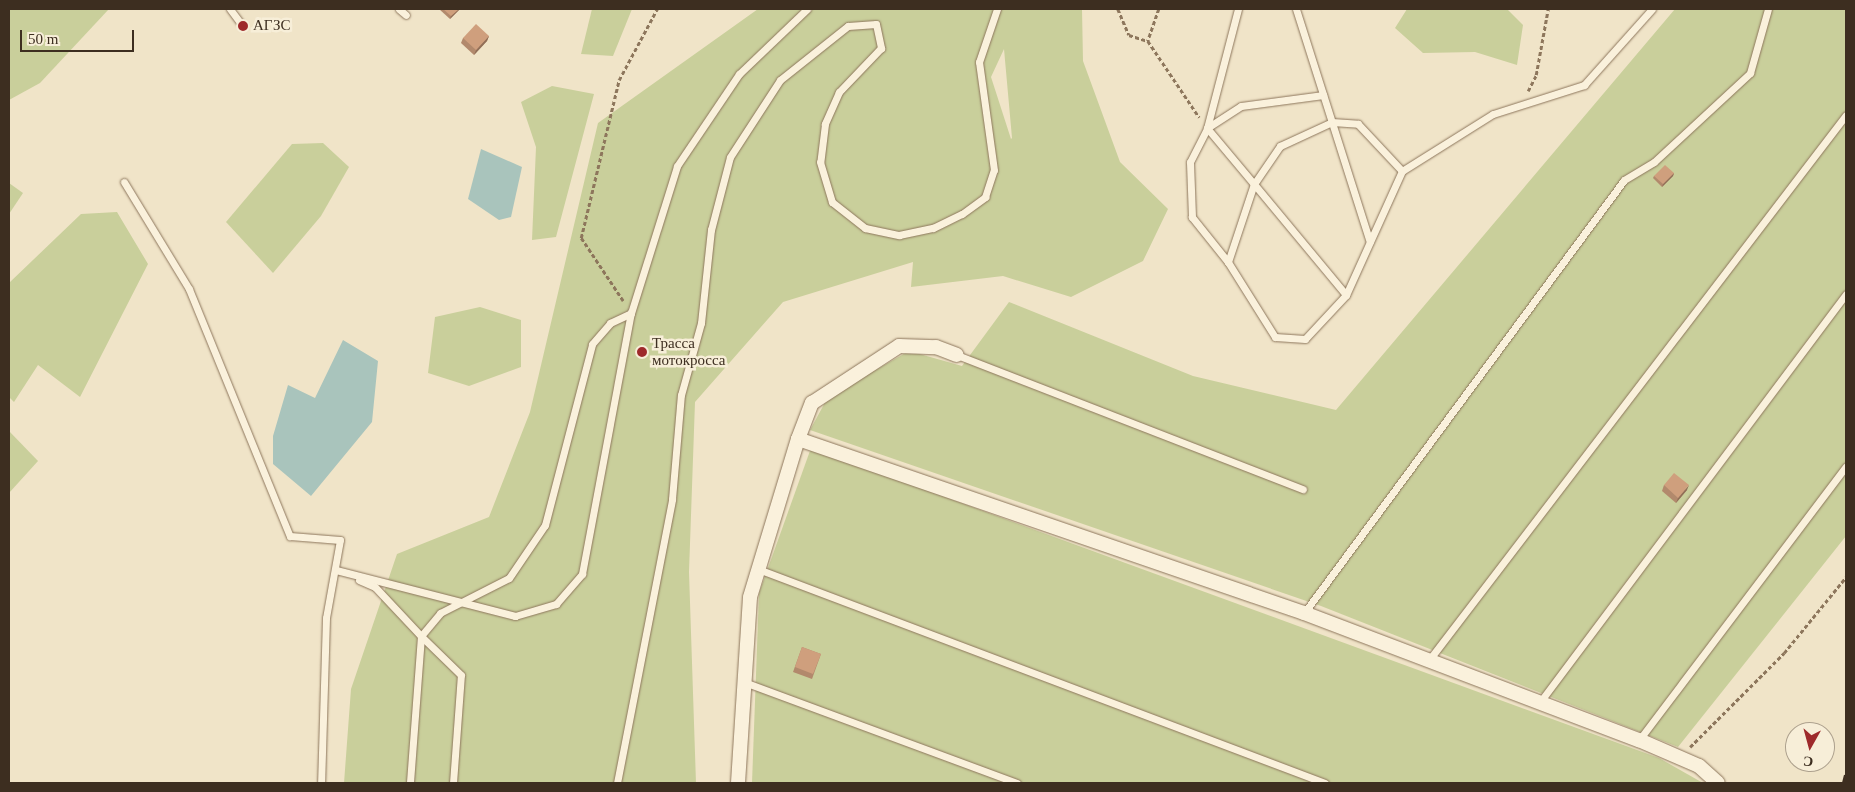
<!DOCTYPE html>
<html>
<head>
<meta charset="utf-8">
<style>
	body { margin:0 }
	#map { position:relative; width:1855px; height:792px; overflow:hidden; background:#f0e4c8; font-family:Georgia,serif }
	div>[style] { position:absolute }
	[style*='--x'] { left:calc(var(--x)*1px); top:calc(var(--y)*1px); width:calc(var(--w)*1px); rotate:calc(var(--a)*1deg) }
	.green>* { inset:0; background:#c9cf9b }
	.water>* { inset:0; background:#a9c4bc }
	.path>* { height:2.5px; margin-top:-1.25px; transform-origin:0; background:repeating-linear-gradient(90deg,#8d765c 0 4px,transparent 0 6.5px) }
	.roads { filter:drop-shadow(0 0 1px #8d765c) drop-shadow(0 0 1px #8d765c) }
	.lane>* { height:7px; margin:-3.5px; padding:0 3.5px; transform-origin:3.5px; border-radius:3.5px; background:#faf1dc }
	.street>* { height:14px; margin:-7px; padding:0 7px; transform-origin:7px; border-radius:7px; background:#faf1dc }
	.rail>* { height:4px; margin-top:-2px; transform-origin:0; background:repeating-linear-gradient(90deg,#3d2e20 0 9px,transparent 0 18px) }
	.wall>* { inset:0; background:#b2896c }
	.shaded-wall>* { inset:0; background:#916f58 }
	.building>* { inset:0; background:#cf9f7d }
	.dots>* { width:14px; height:14px; translate:-50% -50%; box-sizing:border-box; border:2px solid #f7eed8; border-radius:50% }
	span { translate:-50% -50%; white-space:nowrap; text-align:center; line-height:1.15; -webkit-text-stroke:5px #f7eed8; paint-order:stroke }
	.poi-label { font-size:15px; color:#3d2e20 }
	.left { translate:0 -50%; text-align:left }
	.frame { position:absolute; inset:0; border:10px solid #3d2e20; pointer-events:none }
	.north { position:absolute; left:1785px; top:722px; width:50px; height:50px; box-sizing:border-box; background:#f7eed8; border:1px solid #ada18e; border-radius:50%; rotate:187deg; font-size:14px; font-weight:700; line-height:20px; text-align:center; color:#3d2e20 }
	.north::after { content:''; display:block; margin:auto; width:18px; height:22px; background:#9e2a2b; clip-path:polygon(50% 0,100% 100%,50% 72%,0 100%) }
	.scale { position:absolute; left:20px; top:30px; width:114px; height:22px; box-sizing:border-box; border:2px solid #3d2e20; border-top:0; padding-left:6px; font-size:15px; line-height:18px; white-space:nowrap; color:#3d2e20; -webkit-text-stroke:4px #f7eed8; paint-order:stroke }
</style>
</head>
<body>
<div id="map">
	<div class="green">
		<div style="clip-path:polygon(9px 9px,109px 9px,40px 83px,9px 100px)"></div>
		<div style="clip-path:polygon(592px 9px,632px 9px,613px 56px,581px 54px)"></div>
		<div style="clip-path:polygon(evenodd,758px 9px,1082px 9px,1083px 61px,1120px 162px,1168px 209px,1143px 261px,1071px 297px,1003px 276px,911px 287px,913px 262px,783px 302px,695px 402px,689px 572px,696px 783px,344px 783px,351px 689px,397px 554px,489px 517px,530px 412px,598px 123px,758px 9px,1004px 49px,1012px 138px,1011px 139px,991px 77px,1004px 49px)"></div>
		<div style="clip-path:polygon(1407px 9px,1507px 9px,1523px 25px,1517px 65px,1475px 52px,1423px 53px,1395px 28px)"></div>
		<div style="clip-path:polygon(1675px 9px,1846px 9px,1846px 536px,1678px 747px,1321px 606px,810px 430px,828px 397px,909px 351px,962px 366px,1009px 302px,1193px 376px,1336px 410px)"></div>
		<div style="clip-path:polygon(552px 86px,594px 94px,556px 237px,532px 240px,536px 147px,521px 102px)"></div>
		<div style="clip-path:polygon(323px 143px,349px 167px,321px 216px,273px 273px,226px 222px,292px 144px)"></div>
		<div style="clip-path:polygon(9px 183px,23px 193px,9px 214px)"></div>
		<div style="clip-path:polygon(117px 212px,148px 264px,80px 397px,38px 365px,14px 402px,9px 397px,9px 283px,81px 214px)"></div>
		<div style="clip-path:polygon(480px 307px,521px 320px,521px 367px,469px 386px,428px 373px,435px 317px)"></div>
		<div style="clip-path:polygon(9px 431px,38px 461px,9px 493px)"></div>
		<div style="clip-path:polygon(811px 448px,1659px 758px,1703px 783px,752px 783px,759px 593px)"></div>
	</div>
	<div class="water">
		<div style="clip-path:polygon(481px 149px,522px 167px,511px 217px,499px 220px,468px 199px)"></div>
		<div style="clip-path:polygon(343px 340px,378px 361px,372px 422px,311px 496px,273px 464px,273px 436px,288px 385px,315px 398px)"></div>
	</div>
	<div class="path">
		<div style="--x:1118;--y:9;--w:28;--a:67"></div>
		<div style="--x:1129;--y:35;--w:20;--a:18"></div>
		<div style="--x:1159;--y:9;--w:34;--a:109"></div>
		<div style="--x:1148;--y:41;--w:92;--a:56.1"></div>
		<div style="--x:1528;--y:91;--w:18;--a:-63"></div>
		<div style="--x:1536;--y:75;--w:67;--a:-79.7"></div>
		<div style="--x:623;--y:301;--w:76;--a:-123.7"></div>
		<div style="--x:581;--y:238;--w:163;--a:-76.5"></div>
		<div style="--x:619;--y:80;--w:81;--a:-61.8"></div>
		<div style="--x:1690;--y:747;--w:133;--a:-45"></div>
		<div style="--x:1784;--y:653;--w:98;--a:-50.8"></div>
	</div>
	<div class="roads">
		<div class="lane">
			<div style="--x:230;--y:9;--w:21;--a:53"></div>
			<div style="--x:399;--y:9;--w:9;--a:41"></div>
			<div style="--x:1238;--y:9;--w:123;--a:104.6"></div>
			<div style="--x:1207;--y:128;--w:73;--a:50"></div>
			<div style="--x:1254;--y:184;--w:144;--a:50.3"></div>
			<div style="--x:1346;--y:295;--w:60;--a:133"></div>
			<div style="--x:1305;--y:339;--w:30;--a:-176"></div>
			<div style="--x:1275;--y:337;--w:89;--a:-122.1"></div>
			<div style="--x:1228;--y:262;--w:82;--a:-71.6"></div>
			<div style="--x:1254;--y:184;--w:46;--a:-55.6"></div>
			<div style="--x:1280;--y:146;--w:57;--a:-24.8"></div>
			<div style="--x:1332;--y:122;--w:26;--a:4"></div>
			<div style="--x:1358;--y:124;--w:64;--a:46.9"></div>
			<div style="--x:1296;--y:9;--w:244;--a:72.4"></div>
			<div style="--x:124;--y:182;--w:125;--a:58.7"></div>
			<div style="--x:189;--y:289;--w:267;--a:67.8"></div>
			<div style="--x:290;--y:536;--w:50;--a:4.6"></div>
			<div style="--x:340;--y:540;--w:79;--a:100.2"></div>
			<div style="--x:326;--y:618;--w:165;--a:91.7"></div>
			<div style="--x:1228;--y:262;--w:58;--a:-128.7"></div>
			<div style="--x:1192;--y:217;--w:55;--a:-92.1"></div>
			<div style="--x:1190;--y:162;--w:38;--a:-63"></div>
			<div style="--x:1207;--y:128;--w:40;--a:-32.9"></div>
			<div style="--x:1241;--y:106;--w:83;--a:-7.6"></div>
			<div style="--x:1346;--y:295;--w:136;--a:-65.7"></div>
			<div style="--x:1402;--y:171;--w:107;--a:-32.1"></div>
			<div style="--x:1493;--y:114;--w:96;--a:-17.7"></div>
			<div style="--x:1584;--y:85;--w:102;--a:-48.2"></div>
			<div style="--x:957;--y:355;--w:371;--a:21.2"></div>
			<div style="--x:758;--y:569;--w:606;--a:20.68"></div>
			<div style="--x:336;--y:570;--w:185;--a:14.4"></div>
			<div style="--x:515;--y:616;--w:43;--a:-16.3"></div>
			<div style="--x:556;--y:604;--w:40;--a:-49"></div>
			<div style="--x:582;--y:574;--w:266;--a:-79.4"></div>
			<div style="--x:631;--y:313;--w:154;--a:-72.6"></div>
			<div style="--x:677;--y:166;--w:111;--a:-56"></div>
			<div style="--x:739;--y:74;--w:94;--a:-43.7"></div>
			<div style="--x:359;--y:580;--w:17;--a:24"></div>
			<div style="--x:375;--y:587;--w:67;--a:46.8"></div>
			<div style="--x:421;--y:636;--w:147;--a:94.3"></div>
			<div style="--x:1304;--y:613;--w:538;--a:-53.53"></div>
			<div style="--x:1624;--y:180;--w:35;--a:-31"></div>
			<div style="--x:1654;--y:162;--w:131;--a:-42.8"></div>
			<div style="--x:1750;--y:73;--w:66;--a:-74.3"></div>
			<div style="--x:1429;--y:660;--w:686;--a:-52.58"></div>
			<div style="--x:744;--y:682;--w:291;--a:20.3"></div>
			<div style="--x:1540;--y:702;--w:510;--a:-53.13"></div>
			<div style="--x:1639;--y:740;--w:343;--a:-52.9"></div>
			<div style="--x:453;--y:783;--w:108;--a:-85.8"></div>
			<div style="--x:461;--y:675;--w:56;--a:-135.7"></div>
			<div style="--x:421;--y:636;--w:30;--a:-50"></div>
			<div style="--x:440;--y:613;--w:77;--a:-26.9"></div>
			<div style="--x:509;--y:578;--w:64;--a:-55.8"></div>
			<div style="--x:545;--y:525;--w:187;--a:-75.4"></div>
			<div style="--x:592;--y:344;--w:28;--a:-49"></div>
			<div style="--x:610;--y:323;--w:23;--a:-25"></div>
			<div style="--x:617;--y:783;--w:289;--a:-79"></div>
			<div style="--x:672;--y:499;--w:104;--a:-85.1"></div>
			<div style="--x:681;--y:395;--w:75;--a:-74.5"></div>
			<div style="--x:701;--y:323;--w:94;--a:-83.9"></div>
			<div style="--x:711;--y:230;--w:75;--a:-75.4"></div>
			<div style="--x:730;--y:157;--w:92;--a:-57"></div>
			<div style="--x:780;--y:80;--w:87;--a:-38.5"></div>
			<div style="--x:848;--y:26;--w:28;--a:-4"></div>
			<div style="--x:876;--y:24;--w:25;--a:78"></div>
			<div style="--x:881;--y:48;--w:61;--a:133.7"></div>
			<div style="--x:839;--y:92;--w:35;--a:114"></div>
			<div style="--x:825;--y:124;--w:38;--a:97"></div>
			<div style="--x:820;--y:162;--w:42;--a:73.3"></div>
			<div style="--x:832;--y:202;--w:42;--a:38.2"></div>
			<div style="--x:865;--y:228;--w:35;--a:12"></div>
			<div style="--x:899;--y:235;--w:35;--a:-12"></div>
			<div style="--x:933;--y:228;--w:32;--a:-26"></div>
			<div style="--x:962;--y:214;--w:29;--a:-36"></div>
			<div style="--x:985;--y:197;--w:28;--a:-72"></div>
			<div style="--x:994;--y:170;--w:109;--a:-97.9"></div>
			<div style="--x:979;--y:62;--w:56;--a:-71.2"></div>
		</div>
		<div class="street">
			<div style="--x:798;--y:439;--w:39;--a:-69"></div>
			<div style="--x:812;--y:403;--w:104;--a:-33.2"></div>
			<div style="--x:899;--y:346;--w:37;--a:2"></div>
			<div style="--x:936;--y:347;--w:22;--a:21"></div>
			<div style="--x:738;--y:783;--w:186;--a:-86.3"></div>
			<div style="--x:750;--y:597;--w:165;--a:-73.1"></div>
			<div style="--x:798;--y:439;--w:535;--a:18.98"></div>
			<div style="--x:1304;--y:613;--w:358;--a:20.8"></div>
			<div style="--x:1639;--y:740;--w:65;--a:23.4"></div>
			<div style="--x:1699;--y:766;--w:25;--a:42"></div>
		</div>
	</div>
	<div class="rail">
		<div style="--x:1844;--y:783;--w:8;--a:-76"></div>
	</div>
	<div class="wall">
		<div style="clip-path:polygon(439px 9px,460px 9px,450px 19px)"></div>
		<div style="clip-path:polygon(489px 36px,487px 41px,474px 55px,461px 43px,463px 38px)"></div>
		<div style="clip-path:polygon(1674px 173px,1673px 176px,1662px 187px,1653px 178px,1654px 176px)"></div>
		<div style="clip-path:polygon(1664px 485px,1687px 490px,1676px 503px,1662px 491px)"></div>
		<div style="clip-path:polygon(802px 647px,821px 654px,812px 679px,793px 672px)"></div>
	</div>
	<div class="shaded-wall">
		<div style="clip-path:polygon(459px 9px,460px 9px,450px 19px,451px 16px)"></div>
		<div style="clip-path:polygon(489px 36px,487px 41px,474px 55px,476px 50px)"></div>
		<div style="clip-path:polygon(1674px 173px,1673px 176px,1662px 187px,1663px 184px)"></div>
		<div style="clip-path:polygon(1689px 485px,1687px 490px,1676px 503px,1678px 498px)"></div>
	</div>
	<div class="building">
		<div style="clip-path:polygon(443px 9px,459px 9px,451px 16px)"></div>
		<div style="clip-path:polygon(476px 24px,489px 36px,476px 50px,463px 38px)"></div>
		<div style="clip-path:polygon(1665px 165px,1674px 173px,1663px 184px,1654px 176px)"></div>
		<div style="clip-path:polygon(1674px 473px,1689px 485px,1678px 498px,1664px 485px)"></div>
		<div style="clip-path:polygon(802px 647px,821px 654px,813px 674px,795px 667px)"></div>
	</div>
	<div class="dots">
		<div style="left:243px;top:26px;background:#9e2a2b"></div>
		<div style="left:642px;top:352px;background:#9e2a2b"></div>
	</div>
	<div class="poi-label">
		<span class="left" style="left:253px;top:26px">АГЗС</span>
		<span class="left" style="left:652px;top:352px">Трасса<br>мотокросса</span>
	</div>
	<div class="frame"></div>
	<div class="north">С</div>
	<div class="scale">50 m</div>
</div>
</body>
</html>
